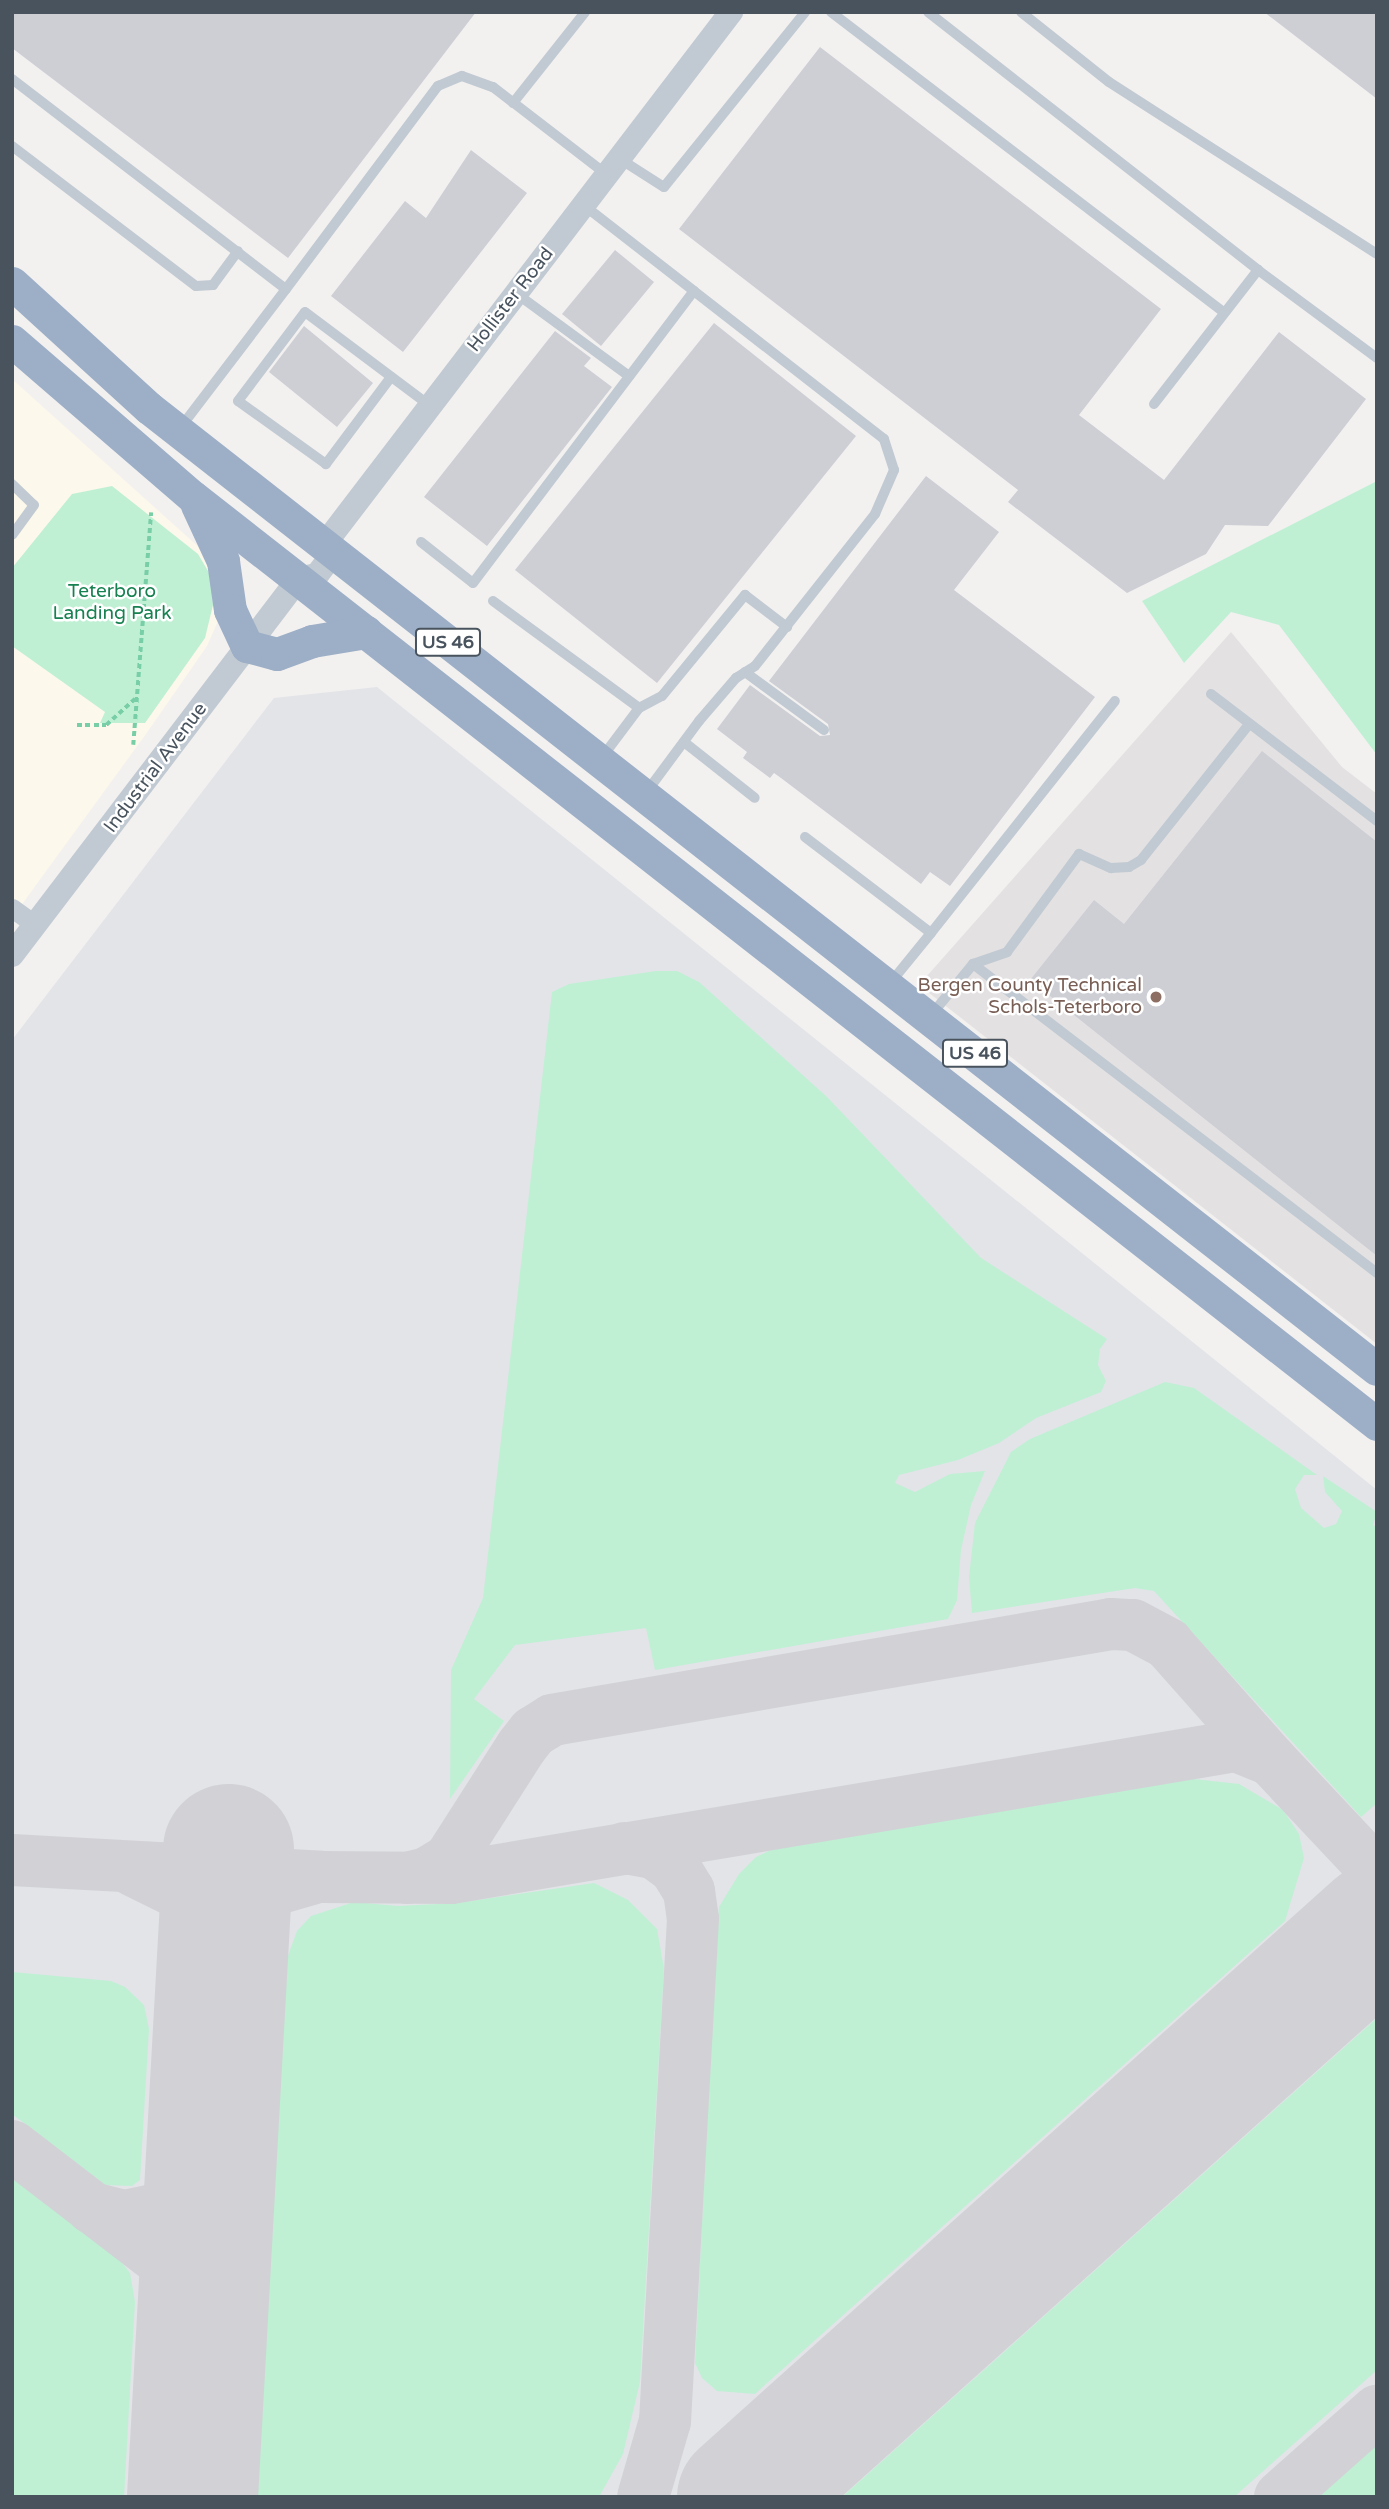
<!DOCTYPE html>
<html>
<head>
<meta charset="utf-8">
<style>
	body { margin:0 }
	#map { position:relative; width:1389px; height:2509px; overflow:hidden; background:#f3f0f0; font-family:"Varela Round",sans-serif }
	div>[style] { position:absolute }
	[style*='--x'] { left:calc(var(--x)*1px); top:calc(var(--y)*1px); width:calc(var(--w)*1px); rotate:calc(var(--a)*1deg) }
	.commercial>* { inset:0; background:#fcf8eb }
	.education>* { inset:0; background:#e4e1e2 }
	.airport>* { inset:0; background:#e2e4e8 }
	.green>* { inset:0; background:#bff0d4 }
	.taxiway>* { height:52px; margin:-26px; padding:0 26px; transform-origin:26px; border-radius:26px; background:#d2d2d6 }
	.runway>* { height:131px; margin:-65.5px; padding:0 65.5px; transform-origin:65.5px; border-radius:65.5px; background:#d2d2d6 }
	.building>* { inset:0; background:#cdcfd5 }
	.path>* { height:3.5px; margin-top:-1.75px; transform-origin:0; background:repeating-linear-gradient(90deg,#77cea7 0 5px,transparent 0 8.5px) }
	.service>* { height:10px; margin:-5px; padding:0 5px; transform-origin:5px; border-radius:5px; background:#c1cad2 }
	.minor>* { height:19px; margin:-9.5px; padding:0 9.5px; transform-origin:9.5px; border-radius:9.5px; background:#c1cad2 }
	.tertiary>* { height:24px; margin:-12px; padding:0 12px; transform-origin:12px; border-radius:12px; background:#c1cad2 }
	.trunk>* { height:33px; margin:-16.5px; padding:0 16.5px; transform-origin:16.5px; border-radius:16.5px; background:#9cafc7 }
	.dots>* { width:19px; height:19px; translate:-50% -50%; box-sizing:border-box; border:4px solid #fff; border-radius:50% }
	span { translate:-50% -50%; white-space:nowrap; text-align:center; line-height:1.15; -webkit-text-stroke:5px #fff; paint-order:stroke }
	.shield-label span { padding:2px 5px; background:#fff; border:2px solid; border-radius:5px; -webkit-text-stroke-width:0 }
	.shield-label { font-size:18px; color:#48535e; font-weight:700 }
	.street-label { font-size:19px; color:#48535e }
	.park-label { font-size:19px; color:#178151 }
	.education-label { font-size:19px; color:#785e54 }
	.right { translate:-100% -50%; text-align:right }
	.frame { position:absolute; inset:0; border:14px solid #48535e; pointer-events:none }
</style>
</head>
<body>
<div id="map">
	<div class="commercial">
		<div style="clip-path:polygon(12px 379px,212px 559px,218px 621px,207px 646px,146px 734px,12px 918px)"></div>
	</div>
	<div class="education">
		<div style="clip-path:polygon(1231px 632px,1342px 767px,1377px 794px,1377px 1344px,919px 985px)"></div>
	</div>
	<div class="airport">
		<div style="clip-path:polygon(377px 687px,1377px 1490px,1377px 2497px,12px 2497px,12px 1040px,274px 698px)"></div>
	</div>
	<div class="green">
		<div style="clip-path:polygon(1377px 481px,1377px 755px,1279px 625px,1231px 612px,1184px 663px,1142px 601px)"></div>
		<div style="clip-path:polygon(112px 486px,198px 554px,211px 576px,213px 605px,205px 638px,145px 723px,100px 723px,105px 712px,12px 646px,12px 568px,72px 494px)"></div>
		<div style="clip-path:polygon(656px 971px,677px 971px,699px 982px,826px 1096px,981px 1258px,1107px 1339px,1100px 1349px,1098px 1365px,1106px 1381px,1101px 1392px,1036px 1418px,999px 1443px,958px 1460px,899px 1475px,895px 1483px,915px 1492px,950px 1474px,985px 1471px,971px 1505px,961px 1550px,957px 1600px,948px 1619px,655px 1670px,646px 1628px,515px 1645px,474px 1699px,504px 1721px,450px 1799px,451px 1670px,483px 1598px,552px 992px,569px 984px)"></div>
		<div style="clip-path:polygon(1165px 1382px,1194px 1388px,1317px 1475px,1304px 1475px,1295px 1489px,1301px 1508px,1324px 1528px,1336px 1524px,1342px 1511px,1325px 1492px,1323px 1476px,1377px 1512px,1373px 1525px,1377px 1528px,1377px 1803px,1361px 1817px,1154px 1591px,1135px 1588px,972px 1613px,969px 1577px,975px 1523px,1011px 1452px,1030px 1439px)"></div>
		<div style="clip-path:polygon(1185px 1778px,1239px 1784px,1283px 1810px,1299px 1834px,1304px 1858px,1285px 1921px,766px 2384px,755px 2394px,717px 2391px,702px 2378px,695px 2363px,717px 1929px,719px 1907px,739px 1874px,756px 1857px,777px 1847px)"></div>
		<div style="clip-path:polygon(594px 1883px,628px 1900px,657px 1929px,664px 1969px,640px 2382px,623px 2454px,599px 2497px,257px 2497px,286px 1961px,297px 1931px,311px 1916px,354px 1902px,398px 1906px,457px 1903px)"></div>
		<div style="clip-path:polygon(12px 1972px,111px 1981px,125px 1987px,144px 2005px,149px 2029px,140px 2180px,132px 2186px,105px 2185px,12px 2114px)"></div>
		<div style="clip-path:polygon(1377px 2018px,1377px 2370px,1234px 2497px,842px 2497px)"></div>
		<div style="clip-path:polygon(12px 2172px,110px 2247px,130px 2273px,135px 2302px,124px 2497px,12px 2497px)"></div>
		<div style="clip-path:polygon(1377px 2442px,1377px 2497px,1315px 2497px)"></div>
	</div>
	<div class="taxiway">
		<div style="--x:625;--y:1848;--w:29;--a:10"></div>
		<div style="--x:654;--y:1853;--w:26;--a:36"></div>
		<div style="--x:675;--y:1868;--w:27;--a:59"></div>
		<div style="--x:689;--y:1891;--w:28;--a:82"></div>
		<div style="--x:693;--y:1919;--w:503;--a:93.19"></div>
		<div style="--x:665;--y:2421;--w:79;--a:106.1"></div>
		<div style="--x:12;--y:1860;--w:310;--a:3.1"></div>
		<div style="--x:322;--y:1877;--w:129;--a:0.4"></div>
		<div style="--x:451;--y:1878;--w:796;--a:-9.55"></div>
		<div style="--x:1236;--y:1746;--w:38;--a:22"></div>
		<div style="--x:1271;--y:1760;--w:155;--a:46.8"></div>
		<div style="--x:134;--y:1871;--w:57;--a:26.1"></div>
		<div style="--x:185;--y:1896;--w:33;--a:55"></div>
		<div style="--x:204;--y:1923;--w:51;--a:69.4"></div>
		<div style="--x:407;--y:1878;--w:21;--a:-14"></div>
		<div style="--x:427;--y:1873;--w:26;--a:-31"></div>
		<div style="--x:449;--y:1860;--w:135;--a:-57.4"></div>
		<div style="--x:522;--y:1746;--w:18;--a:-52"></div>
		<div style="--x:533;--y:1732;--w:22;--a:-32"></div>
		<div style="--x:552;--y:1720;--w:567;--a:-9.74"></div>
		<div style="--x:1111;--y:1624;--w:22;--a:3"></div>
		<div style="--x:1133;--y:1625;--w:40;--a:28"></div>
		<div style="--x:1168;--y:1644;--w:155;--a:48.4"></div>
		<div style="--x:222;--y:1963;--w:31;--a:-73"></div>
		<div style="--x:231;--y:1933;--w:33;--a:-55"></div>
		<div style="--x:250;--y:1906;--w:28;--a:-35"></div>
		<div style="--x:273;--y:1890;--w:41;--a:-15.8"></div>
		<div style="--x:12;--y:2146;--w:194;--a:37.5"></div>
		<div style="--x:166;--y:2264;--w:47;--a:62.4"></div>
		<div style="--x:188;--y:2306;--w:58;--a:78.1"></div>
		<div style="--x:92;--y:2208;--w:34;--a:14"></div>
		<div style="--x:125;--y:2216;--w:33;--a:-12"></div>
		<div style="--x:157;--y:2209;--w:37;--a:-34"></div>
		<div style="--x:188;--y:2188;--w:54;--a:-63.4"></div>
		<div style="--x:1280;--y:2497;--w:130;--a:-41.6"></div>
	</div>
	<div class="runway">
		<div style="--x:192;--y:2497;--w:649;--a:-86.82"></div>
		<div style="--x:742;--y:2497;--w:853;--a:-41.86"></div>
	</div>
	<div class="building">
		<div style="clip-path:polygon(12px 12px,476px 12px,288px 258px,12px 48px)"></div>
		<div style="clip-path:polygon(1264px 12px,1377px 12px,1377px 99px)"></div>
		<div style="clip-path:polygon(820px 47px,1161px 309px,1079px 415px,1164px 480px,1279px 332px,1366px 399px,1268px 526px,1225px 525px,1206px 554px,1127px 593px,1008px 502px,1018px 490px,679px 229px)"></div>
		<div style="clip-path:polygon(471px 150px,527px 193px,403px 352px,331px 296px,405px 201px,426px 218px)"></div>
		<div style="clip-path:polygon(615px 250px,654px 282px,601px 346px,562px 314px)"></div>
		<div style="clip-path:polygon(714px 323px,856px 436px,657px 683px,515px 570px)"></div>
		<div style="clip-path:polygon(304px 326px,373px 383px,337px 427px,269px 372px)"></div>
		<div style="clip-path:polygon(555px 331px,591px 358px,584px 366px,612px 387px,487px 546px,424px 497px)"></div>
		<div style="clip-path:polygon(926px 476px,999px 532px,954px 590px,1095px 697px,950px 886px,930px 872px,921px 884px,781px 778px,774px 773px,770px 778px,743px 758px,747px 752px,717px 729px,750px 685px,820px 736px,830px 735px,828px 724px,769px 681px)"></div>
		<div style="clip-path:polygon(1262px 751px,1377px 842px,1377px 1256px,1030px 980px,1094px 900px,1124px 924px)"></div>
	</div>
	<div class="path">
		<div style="--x:77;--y:725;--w:29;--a:0"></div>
		<div style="--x:106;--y:725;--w:39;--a:-42"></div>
		<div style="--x:133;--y:745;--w:233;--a:-85.6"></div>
	</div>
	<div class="service">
		<div style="--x:831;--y:12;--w:495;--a:37.4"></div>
		<div style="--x:928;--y:12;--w:419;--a:38"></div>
		<div style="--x:1258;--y:270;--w:148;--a:36.5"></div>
		<div style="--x:1021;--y:12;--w:112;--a:38.5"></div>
		<div style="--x:1109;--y:82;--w:318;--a:32.7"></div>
		<div style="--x:12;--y:79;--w:345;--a:37.5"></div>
		<div style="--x:286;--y:289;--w:175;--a:127.3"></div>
		<div style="--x:513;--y:103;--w:116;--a:-51.6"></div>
		<div style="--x:12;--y:146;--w:231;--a:37.3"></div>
		<div style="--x:196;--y:286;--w:17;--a:-3"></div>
		<div style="--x:213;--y:285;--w:42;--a:-53.7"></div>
		<div style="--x:620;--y:159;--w:52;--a:32.5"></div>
		<div style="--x:664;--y:187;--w:225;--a:-51.1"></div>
		<div style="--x:286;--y:289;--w:254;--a:-53.2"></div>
		<div style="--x:438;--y:86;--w:26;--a:-23"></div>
		<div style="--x:462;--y:76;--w:33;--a:20"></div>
		<div style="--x:493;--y:87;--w:143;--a:37.6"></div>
		<div style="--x:517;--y:294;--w:139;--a:36.2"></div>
		<div style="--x:391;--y:377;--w:109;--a:126.8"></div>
		<div style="--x:326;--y:464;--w:108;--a:-144.4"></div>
		<div style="--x:238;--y:401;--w:111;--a:-53"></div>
		<div style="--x:305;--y:312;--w:155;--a:36.9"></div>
		<div style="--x:1154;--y:404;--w:170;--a:-52.2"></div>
		<div style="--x:12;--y:484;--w:30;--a:44"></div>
		<div style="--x:34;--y:505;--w:37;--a:126"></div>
		<div style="--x:421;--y:542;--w:66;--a:38.3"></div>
		<div style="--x:473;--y:583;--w:366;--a:-52.9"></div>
		<div style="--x:694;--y:291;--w:138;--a:-142.1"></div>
		<div style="--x:493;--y:601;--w:181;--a:36.2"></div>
		<div style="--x:745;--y:672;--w:98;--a:36.3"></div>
		<div style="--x:1211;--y:694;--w:209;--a:37.4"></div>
		<div style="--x:684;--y:742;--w:90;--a:38.3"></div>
		<div style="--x:603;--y:756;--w:60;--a:-53.1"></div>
		<div style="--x:639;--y:708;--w:26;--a:-28"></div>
		<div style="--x:662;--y:696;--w:131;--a:-50.6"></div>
		<div style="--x:745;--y:595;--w:53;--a:37.3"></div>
		<div style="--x:648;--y:790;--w:86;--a:-53.5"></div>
		<div style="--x:699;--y:721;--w:57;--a:-49.3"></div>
		<div style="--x:736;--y:678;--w:22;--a:-32"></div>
		<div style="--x:755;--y:666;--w:194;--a:-51.7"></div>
		<div style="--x:875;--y:514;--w:48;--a:-66.6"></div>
		<div style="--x:894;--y:470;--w:33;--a:-108"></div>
		<div style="--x:884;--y:439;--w:241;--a:-142.1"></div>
		<div style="--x:805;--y:837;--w:158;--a:37.3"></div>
		<div style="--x:931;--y:933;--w:63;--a:129.2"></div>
		<div style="--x:931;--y:933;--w:296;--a:-51.6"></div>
		<div style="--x:973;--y:964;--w:509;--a:37.41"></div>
		<div style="--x:932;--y:1014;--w:65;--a:-50.6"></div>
		<div style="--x:973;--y:964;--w:36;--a:-19"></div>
		<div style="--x:1007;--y:952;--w:122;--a:-53.7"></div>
		<div style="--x:1079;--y:854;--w:35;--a:24"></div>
		<div style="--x:1111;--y:868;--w:18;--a:-3"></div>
		<div style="--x:1129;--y:867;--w:14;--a:-30"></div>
		<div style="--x:1141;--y:860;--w:174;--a:-51.5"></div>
	</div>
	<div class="minor">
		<div style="--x:12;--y:908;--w:29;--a:36"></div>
	</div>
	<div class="tertiary">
		<div style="--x:12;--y:955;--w:472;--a:-52.7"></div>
		<div style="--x:298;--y:579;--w:19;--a:-12"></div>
		<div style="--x:317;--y:575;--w:20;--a:-53"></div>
		<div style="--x:329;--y:559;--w:15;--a:-110"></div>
		<div style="--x:324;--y:545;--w:671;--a:-52.63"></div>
	</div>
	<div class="trunk">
		<div style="--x:12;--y:283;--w:185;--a:42.4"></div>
		<div style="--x:149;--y:408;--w:1559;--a:38.05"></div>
		<div style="--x:12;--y:341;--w:239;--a:40.8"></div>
		<div style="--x:193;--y:497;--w:1504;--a:38.06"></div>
		<div style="--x:197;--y:505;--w:62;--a:65.1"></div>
		<div style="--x:223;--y:561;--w:49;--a:81.9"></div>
		<div style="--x:230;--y:610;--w:40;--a:65"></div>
		<div style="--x:247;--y:646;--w:31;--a:15"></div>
		<div style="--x:277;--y:654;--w:37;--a:-20"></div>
		<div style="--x:312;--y:641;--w:55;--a:-9.5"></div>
	</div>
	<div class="dots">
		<div style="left:1156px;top:997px;background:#8d6e63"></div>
	</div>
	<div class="shield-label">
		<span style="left:448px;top:642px">US 46</span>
		<span style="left:975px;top:1053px">US 46</span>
	</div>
	<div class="street-label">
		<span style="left:511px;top:300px;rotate:-52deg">Hollister Road</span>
		<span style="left:156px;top:768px;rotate:-53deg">Industrial Avenue</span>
	</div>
	<div class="park-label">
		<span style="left:112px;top:603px">Teterboro<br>Landing Park</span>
	</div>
	<div class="education-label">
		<span class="right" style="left:1142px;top:997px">Bergen County Technical<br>Schols-Teterboro</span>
	</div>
	<div class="frame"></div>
</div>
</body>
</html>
